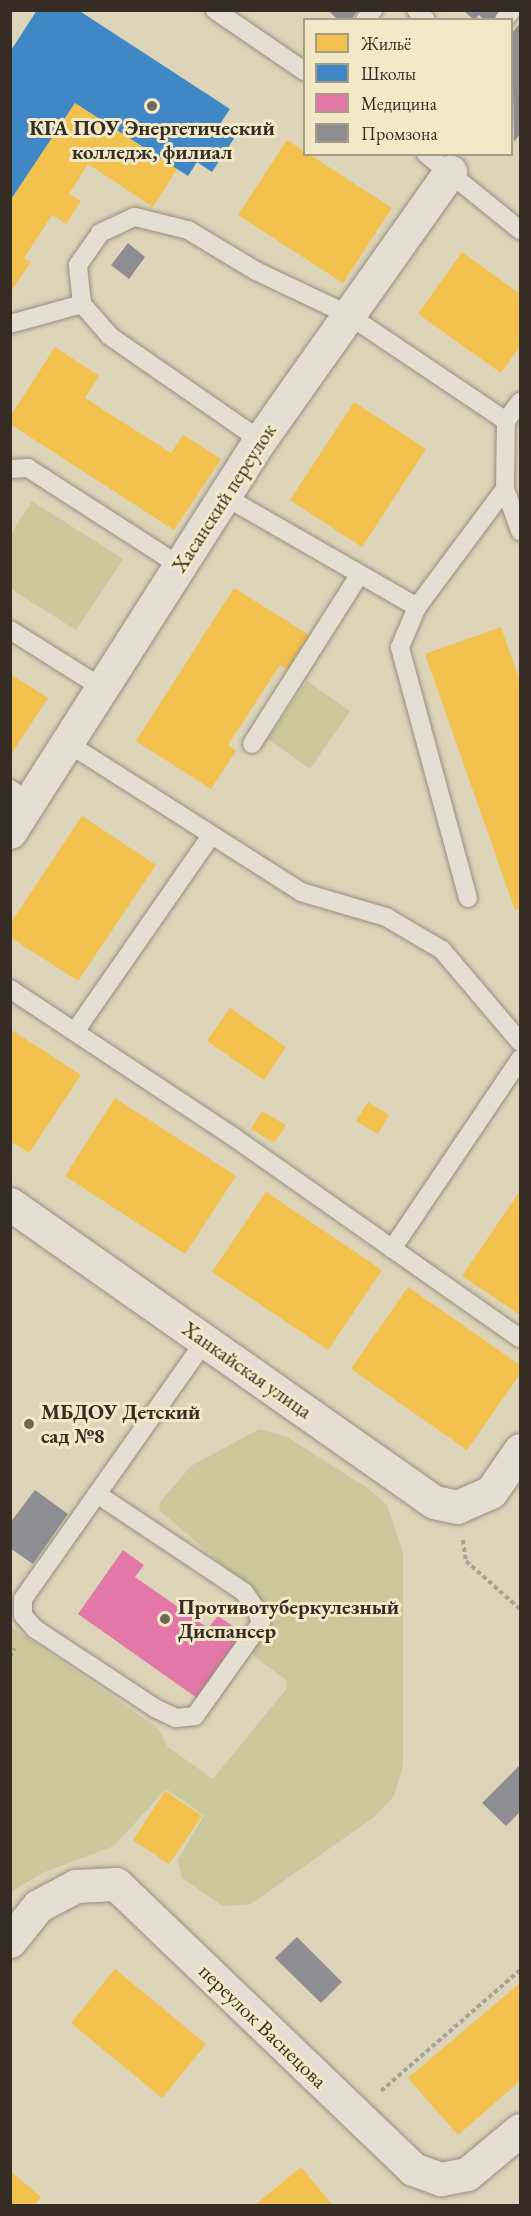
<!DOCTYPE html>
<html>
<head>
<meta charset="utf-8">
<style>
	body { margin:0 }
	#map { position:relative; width:531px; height:2216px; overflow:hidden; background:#ddd4b9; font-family:"EB Garamond",serif }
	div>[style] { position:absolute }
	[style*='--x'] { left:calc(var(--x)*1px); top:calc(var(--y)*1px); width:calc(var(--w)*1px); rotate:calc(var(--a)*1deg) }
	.green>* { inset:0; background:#cbc89c }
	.homes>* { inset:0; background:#f2c14e }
	.schools>* { inset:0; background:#3f88c5 }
	.health>* { inset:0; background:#e377a8 }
	.industry>* { inset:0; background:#8d8d92 }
	.path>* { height:4px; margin-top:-2px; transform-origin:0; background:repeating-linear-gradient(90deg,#a6a297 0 4.5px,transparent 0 7.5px) }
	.roads { filter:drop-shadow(0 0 2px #958f7f) drop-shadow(0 0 2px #958f7f) }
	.service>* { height:18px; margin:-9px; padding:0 9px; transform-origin:9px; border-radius:9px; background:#e4dfd2 }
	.minor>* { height:33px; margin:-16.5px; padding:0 16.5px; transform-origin:16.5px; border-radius:16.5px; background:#e4dfd2 }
	.dots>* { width:16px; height:16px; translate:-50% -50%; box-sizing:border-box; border:3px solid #f3e8c8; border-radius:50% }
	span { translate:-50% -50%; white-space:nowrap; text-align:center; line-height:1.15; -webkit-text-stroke:6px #f3e8c8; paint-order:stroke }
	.poi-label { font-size:21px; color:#352d24; font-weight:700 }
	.left { translate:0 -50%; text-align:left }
	.street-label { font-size:21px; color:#352d24 }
	.frame { position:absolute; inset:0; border:12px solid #352d24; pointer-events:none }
	.legend { position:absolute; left:303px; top:18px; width:210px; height:138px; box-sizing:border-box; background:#f3e8c8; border:2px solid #a79d86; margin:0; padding:8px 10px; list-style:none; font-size:18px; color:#352d24 }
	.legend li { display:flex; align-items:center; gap:12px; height:30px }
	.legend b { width:30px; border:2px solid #a79d86 }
</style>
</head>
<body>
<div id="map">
	<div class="green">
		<div style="clip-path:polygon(32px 501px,123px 559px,76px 630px,11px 589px,11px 534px)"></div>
		<div style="clip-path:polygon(307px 681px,350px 711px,310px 769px,268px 739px)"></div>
		<div style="clip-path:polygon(259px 1429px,287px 1437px,369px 1489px,387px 1505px,403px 1552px,403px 1766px,394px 1796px,374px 1817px,251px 1904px,223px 1906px,182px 1878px,178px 1860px,204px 1815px,166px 1789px,114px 1846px,42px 1873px,11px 1892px,10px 1626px,158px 1728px,168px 1747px,213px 1779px,287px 1688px,286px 1680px,250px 1653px,265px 1629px,247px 1586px,159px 1510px,161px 1501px,191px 1466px)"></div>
	</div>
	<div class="homes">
		<div style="clip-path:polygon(75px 103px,177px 169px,153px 207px,88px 164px,69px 194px,81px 201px,66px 224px,52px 215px,24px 258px,31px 262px,10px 293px,10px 201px)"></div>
		<div style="clip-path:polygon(287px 140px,392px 208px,343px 283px,238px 215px)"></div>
		<div style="clip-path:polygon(462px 252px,520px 294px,520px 346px,501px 373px,418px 314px)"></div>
		<div style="clip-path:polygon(55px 347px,99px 376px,85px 398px,171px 453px,183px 435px,221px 459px,174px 530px,10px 424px,10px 417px)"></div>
		<div style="clip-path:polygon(354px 402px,426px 449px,362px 547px,290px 500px)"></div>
		<div style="clip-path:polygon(234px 588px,309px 635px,287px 670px,280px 665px,228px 745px,236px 751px,211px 789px,136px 741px)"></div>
		<div style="clip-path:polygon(501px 627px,520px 681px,520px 908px,515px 910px,425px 654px)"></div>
		<div style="clip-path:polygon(10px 674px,48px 698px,10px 756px)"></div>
		<div style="clip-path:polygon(82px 816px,156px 865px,78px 981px,10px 937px,10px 924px)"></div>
		<div style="clip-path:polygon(230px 1008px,286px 1047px,264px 1080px,207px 1041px)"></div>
		<div style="clip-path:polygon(10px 1029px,81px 1075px,29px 1153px,10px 1141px)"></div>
		<div style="clip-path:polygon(115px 1098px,236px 1176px,185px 1254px,65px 1176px)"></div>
		<div style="clip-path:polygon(368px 1102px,389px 1115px,378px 1134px,356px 1121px)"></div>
		<div style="clip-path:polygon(262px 1111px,286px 1125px,274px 1143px,251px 1129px)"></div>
		<div style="clip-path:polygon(520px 1191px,520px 1315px,462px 1276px)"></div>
		<div style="clip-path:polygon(266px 1192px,382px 1270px,328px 1350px,212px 1272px)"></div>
		<div style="clip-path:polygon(408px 1287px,520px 1365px,520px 1374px,467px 1450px,351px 1369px)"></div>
		<div style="clip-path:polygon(165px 1791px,202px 1816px,169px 1864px,133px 1840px)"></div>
		<div style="clip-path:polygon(115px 1969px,206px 2044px,162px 2098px,71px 2023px)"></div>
		<div style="clip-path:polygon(520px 1983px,520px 2081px,458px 2135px,408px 2078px)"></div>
		<div style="clip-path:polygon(301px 2167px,333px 2206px,254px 2206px)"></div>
		<div style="clip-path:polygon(10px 2171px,41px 2197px,34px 2206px,10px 2206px)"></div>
	</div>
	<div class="schools">
		<div style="clip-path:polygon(37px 10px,78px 10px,230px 109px,218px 127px,235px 137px,212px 172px,197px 162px,188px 176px,75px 103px,10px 201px,10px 52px)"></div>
	</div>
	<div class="health">
		<div style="clip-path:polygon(123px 1550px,144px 1565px,135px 1577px,208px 1628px,218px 1616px,243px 1633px,197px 1698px,78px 1614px)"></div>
	</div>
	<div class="industry">
		<div style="clip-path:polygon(328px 10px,358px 10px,351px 20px,338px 20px)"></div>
		<div style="clip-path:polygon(463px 10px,505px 10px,498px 20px,484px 20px,479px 15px,474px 20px)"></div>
		<div style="clip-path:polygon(520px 23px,520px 134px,514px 142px,512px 33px)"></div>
		<div style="clip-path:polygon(128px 243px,145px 257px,129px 279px,111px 265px)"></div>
		<div style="clip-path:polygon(35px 1490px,68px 1514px,33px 1564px,10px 1548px,10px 1523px)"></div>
		<div style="clip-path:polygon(520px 1765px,520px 1812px,506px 1826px,482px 1803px)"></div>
		<div style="clip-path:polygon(297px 1937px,342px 1982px,321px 2003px,275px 1958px)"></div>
	</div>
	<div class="path">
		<div style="--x:463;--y:1540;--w:21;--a:82"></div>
		<div style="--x:466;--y:1561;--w:72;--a:41.6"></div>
		<div style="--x:10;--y:1657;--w:10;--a:-61"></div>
		<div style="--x:381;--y:2091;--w:184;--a:-41"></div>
	</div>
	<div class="roads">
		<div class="service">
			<div style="--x:215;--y:10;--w:108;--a:34.4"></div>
			<div style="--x:416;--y:10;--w:14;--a:45"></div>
			<div style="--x:365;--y:20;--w:13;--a:-51"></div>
			<div style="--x:504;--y:20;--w:13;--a:-51"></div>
			<div style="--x:426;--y:154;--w:121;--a:39"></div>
			<div style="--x:10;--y:324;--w:75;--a:-15.5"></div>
			<div style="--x:260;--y:440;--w:183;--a:-145.3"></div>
			<div style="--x:110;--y:336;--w:43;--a:-131.2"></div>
			<div style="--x:82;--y:304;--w:39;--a:-96"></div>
			<div style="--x:78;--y:265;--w:39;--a:-55"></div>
			<div style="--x:100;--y:233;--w:38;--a:-25"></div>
			<div style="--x:135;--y:217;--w:55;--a:13.8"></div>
			<div style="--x:188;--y:230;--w:79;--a:31.1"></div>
			<div style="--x:256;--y:271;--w:101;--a:25.3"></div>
			<div style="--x:347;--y:314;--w:192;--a:33.9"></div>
			<div style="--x:10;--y:469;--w:18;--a:-3"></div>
			<div style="--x:28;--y:468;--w:181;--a:32.8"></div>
			<div style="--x:505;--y:489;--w:45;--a:70.3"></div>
			<div style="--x:224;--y:496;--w:223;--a:29.9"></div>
			<div style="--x:10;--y:630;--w:111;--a:32.1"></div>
			<div style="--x:69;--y:744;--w:275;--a:32.5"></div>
			<div style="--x:301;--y:892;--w:89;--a:16.4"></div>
			<div style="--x:386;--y:917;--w:65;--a:30.5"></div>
			<div style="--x:442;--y:950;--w:121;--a:49.7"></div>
			<div style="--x:252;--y:744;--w:201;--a:-57.6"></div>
			<div style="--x:10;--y:789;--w:25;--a:32"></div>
			<div style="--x:468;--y:898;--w:260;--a:-105.2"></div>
			<div style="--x:400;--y:647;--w:43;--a:-67"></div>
			<div style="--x:417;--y:607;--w:147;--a:-53.3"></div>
			<div style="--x:505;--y:489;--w:68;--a:-89.2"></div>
			<div style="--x:506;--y:421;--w:24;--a:-54"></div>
			<div style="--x:10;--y:989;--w:270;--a:33.5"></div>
			<div style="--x:235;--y:1138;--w:348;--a:35.1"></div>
			<div style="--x:76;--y:1030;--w:236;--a:-55.2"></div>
			<div style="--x:392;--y:1249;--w:229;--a:-56"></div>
			<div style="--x:97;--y:1494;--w:177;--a:33.7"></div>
			<div style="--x:244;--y:1592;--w:21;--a:55"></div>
			<div style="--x:256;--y:1609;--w:15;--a:70"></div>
			<div style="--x:261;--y:1623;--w:114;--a:125.4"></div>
			<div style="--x:195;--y:1716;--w:19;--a:174"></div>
			<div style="--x:176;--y:1718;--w:23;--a:-155"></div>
			<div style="--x:155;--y:1708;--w:144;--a:-146.6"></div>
			<div style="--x:35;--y:1629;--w:18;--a:-131"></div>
			<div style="--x:23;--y:1615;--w:16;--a:-90"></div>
			<div style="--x:23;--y:1599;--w:316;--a:-54.8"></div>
		</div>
		<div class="minor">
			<div style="--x:10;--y:832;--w:465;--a:-57.5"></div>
			<div style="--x:260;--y:440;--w:329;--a:-54.7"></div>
			<div style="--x:10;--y:1204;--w:518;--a:35.1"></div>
			<div style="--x:434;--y:1502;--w:24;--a:12"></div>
			<div style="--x:457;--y:1507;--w:37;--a:-24"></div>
			<div style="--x:491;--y:1492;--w:51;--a:-55.4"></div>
			<div style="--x:10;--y:1941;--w:45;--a:-51.3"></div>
			<div style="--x:38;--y:1906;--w:43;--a:-27.8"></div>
			<div style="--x:76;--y:1886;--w:40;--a:-2.9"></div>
			<div style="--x:116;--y:1884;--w:412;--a:43.8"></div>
			<div style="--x:413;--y:2169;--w:30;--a:20"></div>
			<div style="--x:441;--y:2179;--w:26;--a:-11"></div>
			<div style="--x:467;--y:2174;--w:69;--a:-39.7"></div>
		</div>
	</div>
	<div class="dots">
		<div style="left:152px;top:106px;background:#706758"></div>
		<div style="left:29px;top:1424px;background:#706758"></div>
		<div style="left:165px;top:1619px;background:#706758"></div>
	</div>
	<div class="poi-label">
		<span style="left:152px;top:140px">КГА ПОУ Энергетический<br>колледж, филиал</span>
		<span class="left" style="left:41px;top:1424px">МБДОУ Детский<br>сад №8</span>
		<span class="left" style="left:178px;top:1619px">Противотуберкулезный<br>Диспансер</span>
	</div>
	<div class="street-label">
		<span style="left:224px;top:498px;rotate:-57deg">Хасанский переулок</span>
		<span style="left:247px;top:1370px;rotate:35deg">Ханкайская улица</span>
		<span style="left:263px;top:2026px;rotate:44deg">переулок Васнецова</span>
	</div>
	<div class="frame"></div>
	<ul class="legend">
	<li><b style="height:16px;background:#f2c14e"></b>Жильё</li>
	<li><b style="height:16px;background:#3f88c5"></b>Школы</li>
	<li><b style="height:16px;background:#e377a8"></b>Медицина</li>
	<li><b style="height:16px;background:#8d8d92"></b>Промзона</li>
	</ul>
</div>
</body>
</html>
